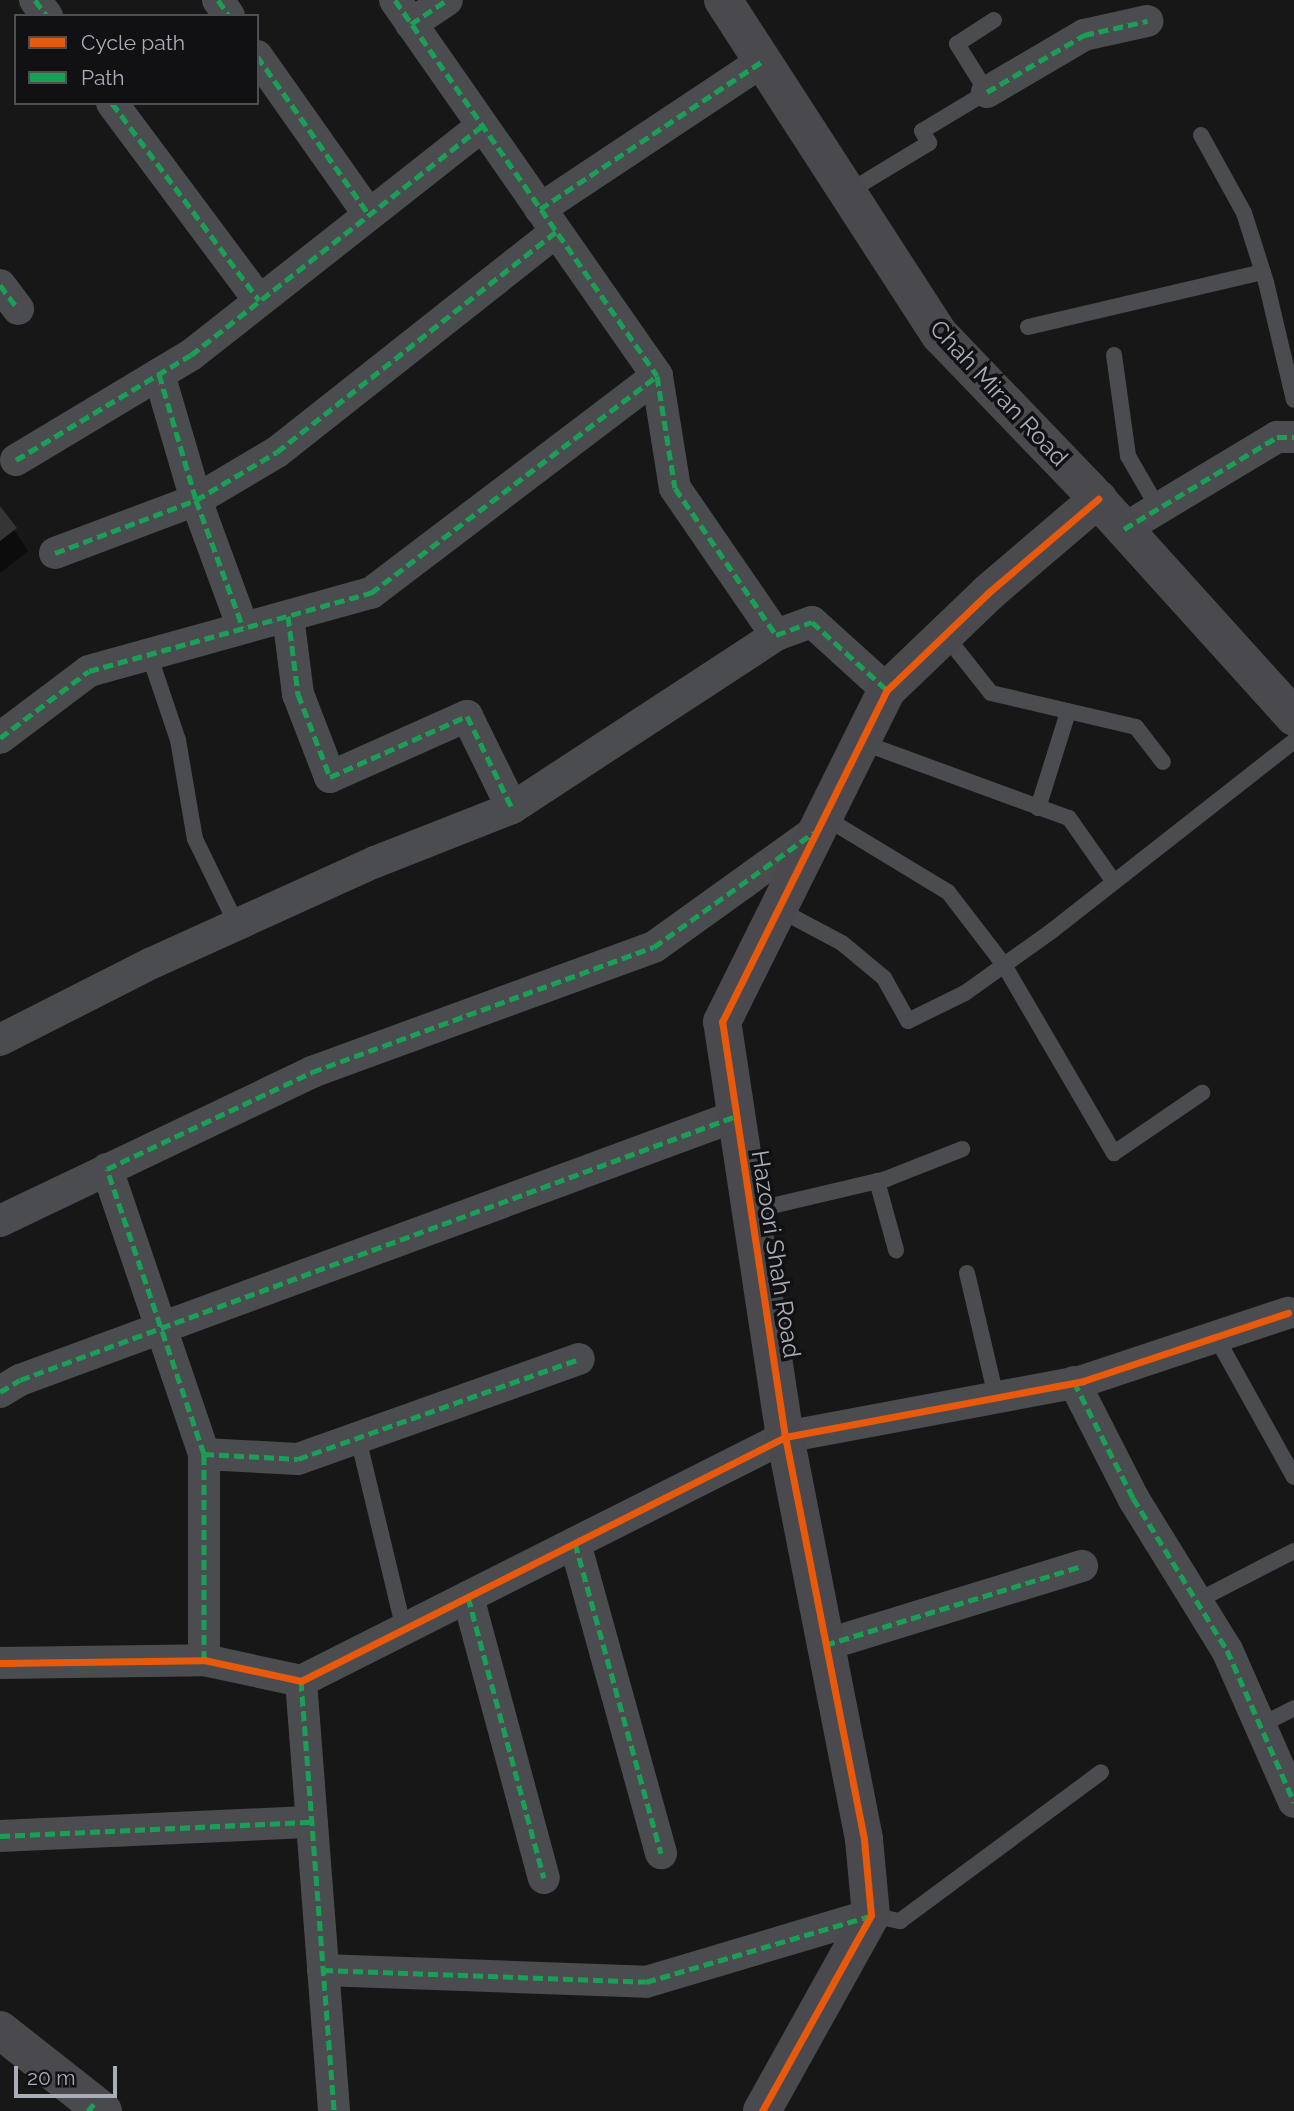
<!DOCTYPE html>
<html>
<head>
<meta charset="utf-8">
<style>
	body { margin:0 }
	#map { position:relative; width:1294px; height:2111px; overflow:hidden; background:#171717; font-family:Raleway,sans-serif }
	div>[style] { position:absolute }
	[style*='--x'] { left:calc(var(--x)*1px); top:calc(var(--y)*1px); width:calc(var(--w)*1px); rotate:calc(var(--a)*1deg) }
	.shadow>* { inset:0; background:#0007 }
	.building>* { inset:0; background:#353536 }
	.lane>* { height:16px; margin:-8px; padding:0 8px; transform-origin:8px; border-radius:8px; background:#4b4c50 }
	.street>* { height:32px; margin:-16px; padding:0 16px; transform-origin:16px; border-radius:16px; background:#4b4c50 }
	.secondary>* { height:38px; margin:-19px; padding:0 19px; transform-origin:19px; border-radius:19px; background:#4a4a4e }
	.quiet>* { height:5px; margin-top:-2.5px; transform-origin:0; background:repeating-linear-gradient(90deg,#1a9f57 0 10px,transparent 0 15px) }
	.cycleway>* { height:7px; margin:-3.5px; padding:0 3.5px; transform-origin:3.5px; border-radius:3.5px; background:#e8590c }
	span { translate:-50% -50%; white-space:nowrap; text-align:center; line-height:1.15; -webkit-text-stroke:7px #111113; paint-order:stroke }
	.street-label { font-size:24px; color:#a8adb8 }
	.legend { position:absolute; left:14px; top:14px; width:245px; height:91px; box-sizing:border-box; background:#111113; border:2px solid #4d4f55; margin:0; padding:9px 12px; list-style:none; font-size:21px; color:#a8adb8 }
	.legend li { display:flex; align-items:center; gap:14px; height:35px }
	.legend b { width:35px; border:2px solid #4d4f55 }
	.scale { position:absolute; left:14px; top:2066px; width:103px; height:32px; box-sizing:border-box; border:4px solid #a8adb8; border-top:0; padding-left:9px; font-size:21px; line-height:24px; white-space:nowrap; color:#a8adb8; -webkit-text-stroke:5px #111113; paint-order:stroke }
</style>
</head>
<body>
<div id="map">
	<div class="shadow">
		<div style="clip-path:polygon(0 509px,28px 551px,0 573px)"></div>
	</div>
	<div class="building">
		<div style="clip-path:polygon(0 506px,17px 528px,0 541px)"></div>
	</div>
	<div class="lane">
		<div style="--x:1201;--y:135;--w:89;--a:61.1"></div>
		<div style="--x:1244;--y:213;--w:72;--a:72.3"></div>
		<div style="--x:1266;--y:282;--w:121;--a:76.7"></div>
		<div style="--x:848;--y:192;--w:95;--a:-31.2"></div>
		<div style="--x:929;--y:143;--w:14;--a:-120"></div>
		<div style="--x:922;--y:131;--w:76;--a:-31"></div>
		<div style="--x:987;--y:92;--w:57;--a:-122"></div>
		<div style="--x:957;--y:44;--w:44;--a:-33"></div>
		<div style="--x:1028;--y:327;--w:241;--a:-13.2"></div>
		<div style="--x:1114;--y:355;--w:102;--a:82.1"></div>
		<div style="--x:1128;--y:456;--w:60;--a:60"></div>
		<div style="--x:945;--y:635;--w:74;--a:51.6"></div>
		<div style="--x:991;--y:693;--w:149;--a:13.2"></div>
		<div style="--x:1136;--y:727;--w:44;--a:52.4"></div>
		<div style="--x:149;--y:654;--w:91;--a:71.4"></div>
		<div style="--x:178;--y:740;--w:100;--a:80.3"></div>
		<div style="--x:195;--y:839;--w:96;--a:64"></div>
		<div style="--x:861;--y:742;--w:221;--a:20.1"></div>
		<div style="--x:1069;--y:818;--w:78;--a:54.9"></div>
		<div style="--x:1038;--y:808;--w:101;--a:-72.6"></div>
		<div style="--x:824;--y:817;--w:145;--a:31.2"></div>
		<div style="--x:948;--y:892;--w:92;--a:52.5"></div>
		<div style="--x:1004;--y:965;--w:218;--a:59.7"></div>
		<div style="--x:1114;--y:1153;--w:107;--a:-34.3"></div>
		<div style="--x:778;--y:909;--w:72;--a:28"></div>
		<div style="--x:842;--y:943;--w:55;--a:39.8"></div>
		<div style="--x:884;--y:978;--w:49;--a:60.8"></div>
		<div style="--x:908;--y:1021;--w:64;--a:-26.2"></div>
		<div style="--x:965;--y:993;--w:108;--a:-35.6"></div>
		<div style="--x:1053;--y:930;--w:306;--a:-38.1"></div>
		<div style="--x:877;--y:1181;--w:72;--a:74.6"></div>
		<div style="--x:750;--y:1211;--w:140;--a:-13.2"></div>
		<div style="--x:886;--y:1179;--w:82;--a:-21.5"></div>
		<div style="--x:967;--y:1273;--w:127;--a:76.8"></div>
		<div style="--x:1216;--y:1337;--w:160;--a:60.9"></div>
		<div style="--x:358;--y:1438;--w:197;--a:76.5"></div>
		<div style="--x:1197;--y:1601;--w:109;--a:-27.3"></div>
		<div style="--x:1259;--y:1726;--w:39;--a:-27"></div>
		<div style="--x:871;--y:1915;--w:30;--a:12"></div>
		<div style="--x:900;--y:1921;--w:250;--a:-36.5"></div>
	</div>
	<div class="street">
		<div style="--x:35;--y:0;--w:20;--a:53"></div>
		<div style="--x:218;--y:0;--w:19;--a:55"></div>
		<div style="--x:395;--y:0;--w:458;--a:55.1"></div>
		<div style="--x:657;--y:376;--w:113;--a:80.9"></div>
		<div style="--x:675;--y:488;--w:178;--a:55.5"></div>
		<div style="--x:776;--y:635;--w:38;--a:-20"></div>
		<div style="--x:812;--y:622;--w:101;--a:42.2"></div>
		<div style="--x:411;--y:24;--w:43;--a:-33.7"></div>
		<div style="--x:257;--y:56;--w:194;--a:54.8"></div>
		<div style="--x:987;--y:92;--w:113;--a:-30.4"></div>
		<div style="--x:1084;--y:35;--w:65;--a:-12.5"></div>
		<div style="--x:112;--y:103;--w:246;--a:53.3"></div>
		<div style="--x:540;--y:209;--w:268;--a:-33.6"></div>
		<div style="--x:0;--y:285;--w:30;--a:53"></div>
		<div style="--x:159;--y:374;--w:131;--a:73.6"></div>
		<div style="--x:196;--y:500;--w:136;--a:69.8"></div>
		<div style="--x:16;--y:460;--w:204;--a:-31"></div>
		<div style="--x:191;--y:355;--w:370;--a:-38.2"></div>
		<div style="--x:1124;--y:529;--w:179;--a:-31"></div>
		<div style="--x:1277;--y:437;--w:17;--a:0"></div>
		<div style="--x:55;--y:553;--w:151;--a:-20.6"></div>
		<div style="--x:196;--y:500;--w:94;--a:-30.7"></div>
		<div style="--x:277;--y:452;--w:355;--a:-38.3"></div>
		<div style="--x:288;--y:616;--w:79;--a:82.7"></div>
		<div style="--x:298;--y:694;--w:89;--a:68.9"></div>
		<div style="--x:330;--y:777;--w:150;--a:-24"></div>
		<div style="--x:467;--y:716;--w:102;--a:63.9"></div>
		<div style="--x:0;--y:738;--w:111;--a:-37"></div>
		<div style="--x:89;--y:671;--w:293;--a:-15.5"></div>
		<div style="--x:371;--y:593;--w:359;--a:-37.2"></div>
		<div style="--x:0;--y:1040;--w:170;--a:-26.9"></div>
		<div style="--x:152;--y:963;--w:245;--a:-24.4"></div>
		<div style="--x:375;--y:862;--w:147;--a:-21.5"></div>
		<div style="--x:512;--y:808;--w:316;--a:-33.2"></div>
		<div style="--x:107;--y:1169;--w:301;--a:71.2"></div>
		<div style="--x:204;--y:1454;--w:206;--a:90"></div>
		<div style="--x:0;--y:1221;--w:346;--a:-25.5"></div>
		<div style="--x:312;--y:1072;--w:364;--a:-20.1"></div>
		<div style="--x:654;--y:947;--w:202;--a:-35.7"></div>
		<div style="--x:1074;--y:1382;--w:130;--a:63"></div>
		<div style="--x:1133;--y:1498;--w:179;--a:58.3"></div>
		<div style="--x:1227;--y:1650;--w:166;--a:66.2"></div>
		<div style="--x:0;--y:1392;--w:23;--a:-31"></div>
		<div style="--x:20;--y:1380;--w:763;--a:-20.24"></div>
		<div style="--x:204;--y:1454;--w:94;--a:3"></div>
		<div style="--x:298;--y:1459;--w:298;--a:-19.6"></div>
		<div style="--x:575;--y:1543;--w:322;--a:74.5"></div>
		<div style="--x:468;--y:1597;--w:291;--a:74.9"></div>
		<div style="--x:825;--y:1645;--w:269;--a:-17.1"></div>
		<div style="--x:0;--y:1663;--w:204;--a:-0.8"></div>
		<div style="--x:204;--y:1660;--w:99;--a:12.2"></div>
		<div style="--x:301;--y:1681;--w:542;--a:-26.75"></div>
		<div style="--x:785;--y:1437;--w:303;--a:-10.6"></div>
		<div style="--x:1083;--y:1381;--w:216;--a:-18.4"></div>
		<div style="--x:301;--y:1681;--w:431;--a:85.6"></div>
		<div style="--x:0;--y:1836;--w:312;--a:-2.6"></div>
		<div style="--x:323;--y:1970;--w:323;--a:2.1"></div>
		<div style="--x:646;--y:1982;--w:235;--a:-16.6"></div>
	</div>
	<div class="secondary">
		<div style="--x:723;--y:0;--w:399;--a:57.1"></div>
		<div style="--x:940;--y:335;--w:215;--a:46.1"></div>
		<div style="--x:1089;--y:490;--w:306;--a:47.9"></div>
		<div style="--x:0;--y:2030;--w:131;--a:38.2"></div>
		<div style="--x:762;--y:2111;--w:224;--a:-60.9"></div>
		<div style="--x:871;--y:1915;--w:76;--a:-95.3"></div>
		<div style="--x:864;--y:1839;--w:410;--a:-101.1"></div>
		<div style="--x:785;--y:1437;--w:420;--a:-98.6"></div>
		<div style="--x:722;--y:1022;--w:371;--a:-63.6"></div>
		<div style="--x:887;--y:690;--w:140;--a:-43.8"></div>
		<div style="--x:988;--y:593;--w:145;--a:-40.5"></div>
	</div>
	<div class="quiet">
		<div style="--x:35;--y:0;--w:20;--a:53"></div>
		<div style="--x:218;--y:0;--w:19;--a:55"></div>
		<div style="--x:395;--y:0;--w:458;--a:55.1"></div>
		<div style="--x:657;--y:376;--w:113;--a:80.9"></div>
		<div style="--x:675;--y:488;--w:178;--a:55.5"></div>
		<div style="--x:776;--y:635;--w:38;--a:-20"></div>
		<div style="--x:812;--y:622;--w:101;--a:42.2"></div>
		<div style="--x:411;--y:24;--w:43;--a:-33.7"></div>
		<div style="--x:257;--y:56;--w:194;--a:54.8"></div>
		<div style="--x:987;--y:92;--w:113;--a:-30.4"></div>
		<div style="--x:1084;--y:35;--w:65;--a:-12.5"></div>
		<div style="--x:112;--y:103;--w:246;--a:53.3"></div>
		<div style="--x:540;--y:209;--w:268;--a:-33.6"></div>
		<div style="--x:0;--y:285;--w:30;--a:53"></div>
		<div style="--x:159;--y:374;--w:131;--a:73.6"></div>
		<div style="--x:196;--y:500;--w:136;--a:69.8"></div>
		<div style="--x:16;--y:460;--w:204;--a:-31"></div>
		<div style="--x:191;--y:355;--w:370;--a:-38.2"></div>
		<div style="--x:1124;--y:529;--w:179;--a:-31"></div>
		<div style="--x:1277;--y:437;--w:17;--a:0"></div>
		<div style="--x:55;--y:553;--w:151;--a:-20.6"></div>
		<div style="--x:196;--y:500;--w:94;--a:-30.7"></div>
		<div style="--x:277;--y:452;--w:355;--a:-38.3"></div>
		<div style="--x:288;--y:616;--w:79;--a:82.7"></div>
		<div style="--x:298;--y:694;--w:89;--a:68.9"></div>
		<div style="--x:330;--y:777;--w:150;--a:-24"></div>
		<div style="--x:467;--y:716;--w:102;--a:63.9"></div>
		<div style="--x:0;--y:738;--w:111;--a:-37"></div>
		<div style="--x:89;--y:671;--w:293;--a:-15.5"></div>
		<div style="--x:371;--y:593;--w:359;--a:-37.2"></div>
		<div style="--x:1074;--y:1382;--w:130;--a:63"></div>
		<div style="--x:1133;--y:1498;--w:179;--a:58.3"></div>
		<div style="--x:1227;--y:1650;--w:166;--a:66.2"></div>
		<div style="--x:0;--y:1392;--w:23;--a:-31"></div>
		<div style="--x:20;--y:1380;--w:763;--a:-20.24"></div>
		<div style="--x:204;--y:1454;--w:94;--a:3"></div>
		<div style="--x:298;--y:1459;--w:298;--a:-19.6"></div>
		<div style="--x:575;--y:1543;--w:322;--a:74.5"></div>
		<div style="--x:468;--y:1597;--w:291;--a:74.9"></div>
		<div style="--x:825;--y:1645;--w:269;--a:-17.1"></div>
		<div style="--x:204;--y:1660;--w:206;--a:-90"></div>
		<div style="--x:204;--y:1454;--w:301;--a:-108.8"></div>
		<div style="--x:107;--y:1169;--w:227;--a:-25.3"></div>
		<div style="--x:312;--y:1072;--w:364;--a:-20.1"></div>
		<div style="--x:654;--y:947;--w:196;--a:-35.6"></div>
		<div style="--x:301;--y:1681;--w:431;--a:85.6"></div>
		<div style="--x:0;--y:1836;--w:312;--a:-2.6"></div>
		<div style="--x:323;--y:1970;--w:323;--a:2.1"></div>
		<div style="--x:646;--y:1982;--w:234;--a:-16.4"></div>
		<div style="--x:88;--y:2111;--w:9;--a:-49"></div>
	</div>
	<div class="cycleway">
		<div style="--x:0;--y:1663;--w:204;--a:-0.8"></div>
		<div style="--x:204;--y:1660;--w:99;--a:12.2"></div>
		<div style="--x:301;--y:1681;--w:542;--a:-26.75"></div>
		<div style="--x:785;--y:1437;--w:303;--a:-10.6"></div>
		<div style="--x:1083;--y:1381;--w:216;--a:-18.4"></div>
		<div style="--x:762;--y:2111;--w:224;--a:-60.9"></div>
		<div style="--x:871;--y:1915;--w:76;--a:-95.3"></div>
		<div style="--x:864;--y:1839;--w:410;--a:-101.1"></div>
		<div style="--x:785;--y:1437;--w:420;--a:-98.6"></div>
		<div style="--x:722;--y:1022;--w:371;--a:-63.6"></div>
		<div style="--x:887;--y:690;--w:140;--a:-43.8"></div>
		<div style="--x:988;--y:593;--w:145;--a:-40.5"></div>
	</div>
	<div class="street-label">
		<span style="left:999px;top:393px;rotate:47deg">Chah Miran Road</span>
		<span style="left:776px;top:1254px;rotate:81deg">Hazoori Shah Road</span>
	</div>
	<ul class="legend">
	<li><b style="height:9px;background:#e8590c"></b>Cycle path</li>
	<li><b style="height:9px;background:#1a9f57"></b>Path</li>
	</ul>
	<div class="scale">20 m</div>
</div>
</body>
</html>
